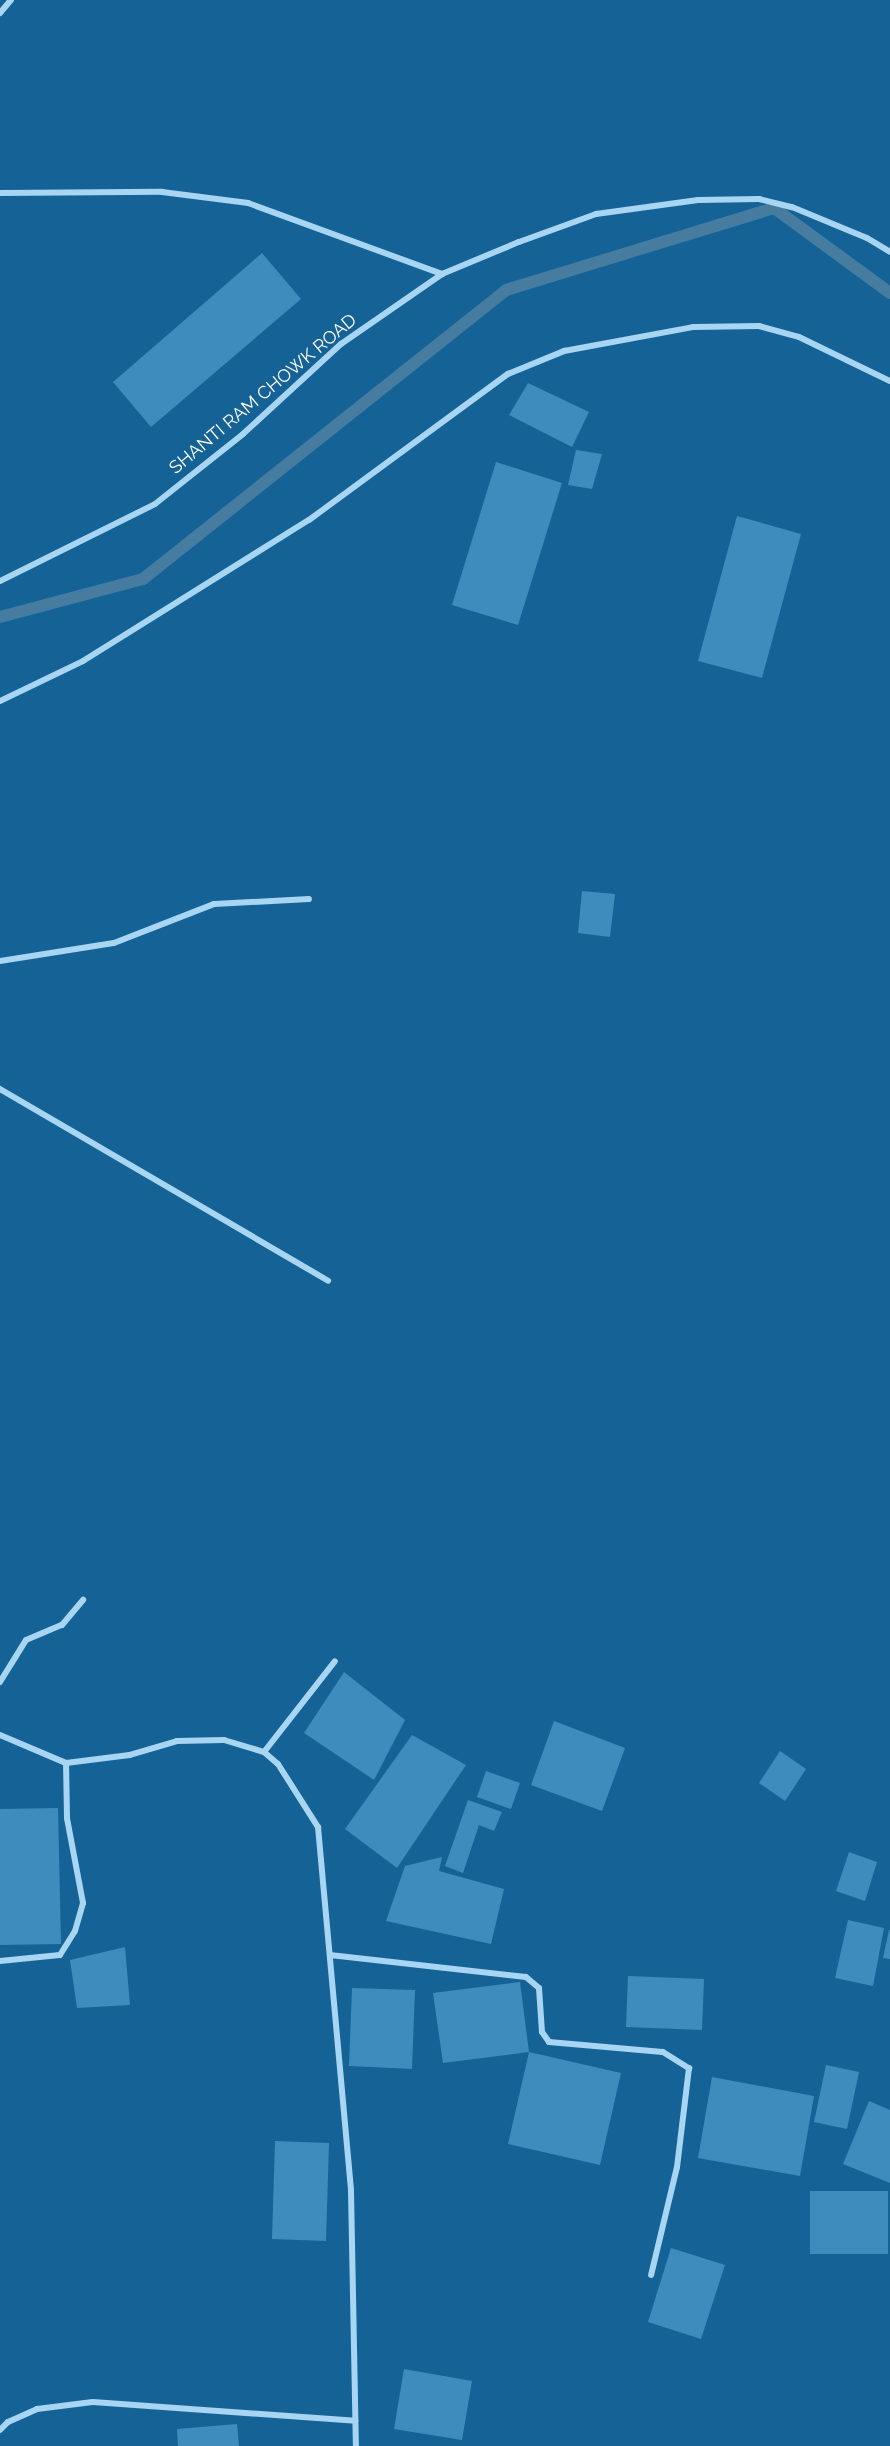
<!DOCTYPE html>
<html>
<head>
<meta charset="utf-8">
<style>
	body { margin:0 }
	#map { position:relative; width:890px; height:2446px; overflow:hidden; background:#156297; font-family:Raleway,sans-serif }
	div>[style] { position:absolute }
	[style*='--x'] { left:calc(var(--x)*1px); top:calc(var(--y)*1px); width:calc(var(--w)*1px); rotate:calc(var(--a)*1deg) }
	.stream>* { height:12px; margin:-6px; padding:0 6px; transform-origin:6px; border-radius:6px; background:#457ca0 }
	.building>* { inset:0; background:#3e8cbe }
	.minor>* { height:6px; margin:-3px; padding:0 3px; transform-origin:3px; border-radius:3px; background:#a7d5f2 }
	span { translate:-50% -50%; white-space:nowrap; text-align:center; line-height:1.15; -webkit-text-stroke:4.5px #156297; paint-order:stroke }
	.street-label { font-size:18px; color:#fff }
</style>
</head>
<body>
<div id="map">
	<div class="stream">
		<div style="--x:0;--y:617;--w:148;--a:-14.9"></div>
		<div style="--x:143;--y:579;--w:464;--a:-38.5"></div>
		<div style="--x:506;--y:290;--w:280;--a:-17"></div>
		<div style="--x:774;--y:208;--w:144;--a:36.2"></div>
	</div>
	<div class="building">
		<div style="clip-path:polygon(262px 253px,301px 299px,151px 427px,113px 382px)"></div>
		<div style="clip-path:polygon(528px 383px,589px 412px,572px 447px,509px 415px)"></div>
		<div style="clip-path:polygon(576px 450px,602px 454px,592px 489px,568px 485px)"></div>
		<div style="clip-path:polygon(496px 462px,562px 483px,518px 625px,452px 605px)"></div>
		<div style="clip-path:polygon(737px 516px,801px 534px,762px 678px,698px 661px)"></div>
		<div style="clip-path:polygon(582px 891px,615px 894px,610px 937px,578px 933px)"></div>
		<div style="clip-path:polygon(344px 1672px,405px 1720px,374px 1780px,304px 1733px)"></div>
		<div style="clip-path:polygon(554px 1721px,625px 1748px,602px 1811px,531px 1785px)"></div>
		<div style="clip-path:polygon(412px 1735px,466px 1765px,397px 1868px,345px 1829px)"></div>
		<div style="clip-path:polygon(780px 1751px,806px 1769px,785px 1801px,759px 1783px)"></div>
		<div style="clip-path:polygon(486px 1771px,520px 1783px,511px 1809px,477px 1797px)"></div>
		<div style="clip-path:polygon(468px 1800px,502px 1812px,494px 1831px,479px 1825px,463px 1873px,445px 1866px)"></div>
		<div style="clip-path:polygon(58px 1808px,61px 1944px,0 1945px,0 1809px)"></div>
		<div style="clip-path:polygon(849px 1852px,877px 1862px,865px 1901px,836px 1891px)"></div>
		<div style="clip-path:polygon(442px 1857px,439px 1871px,504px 1889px,491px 1944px,386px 1921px,405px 1866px)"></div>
		<div style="clip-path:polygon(848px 1920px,884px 1928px,873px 1986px,835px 1978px)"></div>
		<div style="clip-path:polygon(889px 1930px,890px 1930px,890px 1959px,883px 1958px)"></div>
		<div style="clip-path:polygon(125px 1947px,130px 2005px,77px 2008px,70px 1960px)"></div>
		<div style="clip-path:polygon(628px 1976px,704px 1979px,702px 2030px,626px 2027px)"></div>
		<div style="clip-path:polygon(520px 1982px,529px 2052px,443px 2063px,433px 1993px)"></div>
		<div style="clip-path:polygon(352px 1988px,415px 1990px,412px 2069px,349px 2066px)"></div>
		<div style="clip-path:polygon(529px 2052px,621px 2073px,600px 2165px,508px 2144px)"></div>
		<div style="clip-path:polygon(826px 2065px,859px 2072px,847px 2129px,814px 2122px)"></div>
		<div style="clip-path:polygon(712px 2077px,814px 2096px,800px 2176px,698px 2158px)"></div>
		<div style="clip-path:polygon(869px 2101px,890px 2110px,890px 2183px,843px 2164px)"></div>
		<div style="clip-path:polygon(275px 2141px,329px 2143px,326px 2241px,272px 2239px)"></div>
		<div style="clip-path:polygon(810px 2191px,888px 2191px,888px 2254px,810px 2254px)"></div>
		<div style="clip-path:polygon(671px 2248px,725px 2265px,701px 2339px,648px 2322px)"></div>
		<div style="clip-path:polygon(404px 2369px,472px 2381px,462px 2440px,394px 2429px)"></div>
		<div style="clip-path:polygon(237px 2424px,239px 2446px,178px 2446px,177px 2429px)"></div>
	</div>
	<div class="minor">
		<div style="--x:0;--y:13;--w:17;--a:-50"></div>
		<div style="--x:0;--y:193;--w:162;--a:-0.4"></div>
		<div style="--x:162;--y:192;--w:87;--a:7.3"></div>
		<div style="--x:248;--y:203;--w:207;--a:20.1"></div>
		<div style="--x:0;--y:581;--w:173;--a:-26.4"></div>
		<div style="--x:155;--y:504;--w:112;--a:-38.5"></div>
		<div style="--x:243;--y:434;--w:133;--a:-42.6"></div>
		<div style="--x:341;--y:344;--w:123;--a:-34.7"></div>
		<div style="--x:442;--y:274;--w:83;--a:-22.6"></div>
		<div style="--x:519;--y:242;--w:82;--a:-20"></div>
		<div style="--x:596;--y:214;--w:103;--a:-7.8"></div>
		<div style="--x:698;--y:200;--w:61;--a:-0.9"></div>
		<div style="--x:759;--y:199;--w:34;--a:14"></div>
		<div style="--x:792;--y:207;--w:81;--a:22.5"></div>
		<div style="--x:867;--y:238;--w:27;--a:31"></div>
		<div style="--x:0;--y:701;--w:92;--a:-25.7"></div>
		<div style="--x:83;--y:661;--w:266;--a:-32"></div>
		<div style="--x:309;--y:520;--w:247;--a:-36.3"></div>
		<div style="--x:508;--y:374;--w:61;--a:-22.3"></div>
		<div style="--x:564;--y:351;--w:131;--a:-10.5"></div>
		<div style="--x:693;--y:327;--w:66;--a:-0.9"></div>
		<div style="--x:759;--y:326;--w:41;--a:15.4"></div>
		<div style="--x:799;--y:337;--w:101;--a:25.8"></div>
		<div style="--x:0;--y:961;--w:115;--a:-9"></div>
		<div style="--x:114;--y:943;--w:107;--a:-21.3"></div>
		<div style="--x:214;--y:904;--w:95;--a:-3"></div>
		<div style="--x:0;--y:1089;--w:380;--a:30.3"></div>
		<div style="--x:0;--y:1682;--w:49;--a:-58.2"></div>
		<div style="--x:26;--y:1640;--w:39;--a:-23"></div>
		<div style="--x:62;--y:1625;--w:33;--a:-50"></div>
		<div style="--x:0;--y:1735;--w:72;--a:23"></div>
		<div style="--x:66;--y:1763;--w:64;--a:-7.1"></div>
		<div style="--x:130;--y:1755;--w:49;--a:-16.6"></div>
		<div style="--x:177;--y:1741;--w:47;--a:-1.2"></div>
		<div style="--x:224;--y:1740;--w:42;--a:16.7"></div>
		<div style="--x:264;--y:1752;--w:18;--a:41"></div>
		<div style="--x:278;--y:1764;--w:75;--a:57.6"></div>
		<div style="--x:318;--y:1827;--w:365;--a:84.8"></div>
		<div style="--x:351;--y:2191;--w:255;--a:88.9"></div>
		<div style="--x:264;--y:1752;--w:115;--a:-52"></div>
		<div style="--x:330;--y:1955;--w:197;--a:6.4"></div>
		<div style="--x:526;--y:1977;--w:17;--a:40"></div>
		<div style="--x:539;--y:1988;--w:44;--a:86.1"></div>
		<div style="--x:542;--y:2032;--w:12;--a:55"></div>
		<div style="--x:549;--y:2042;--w:114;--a:5"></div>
		<div style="--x:663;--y:2052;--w:31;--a:32"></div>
		<div style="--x:689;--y:2068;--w:100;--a:96.9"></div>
		<div style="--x:677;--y:2167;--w:111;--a:103.5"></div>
		<div style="--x:0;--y:1961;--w:60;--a:-5.7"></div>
		<div style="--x:60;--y:1955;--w:28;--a:-58"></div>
		<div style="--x:75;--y:1931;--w:29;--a:-74"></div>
		<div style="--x:83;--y:1903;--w:86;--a:-100.7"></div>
		<div style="--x:67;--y:1818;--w:55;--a:-91"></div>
		<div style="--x:0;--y:2430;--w:11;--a:-45"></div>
		<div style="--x:8;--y:2422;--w:32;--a:-24"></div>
		<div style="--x:37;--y:2409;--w:56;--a:-7.1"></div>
		<div style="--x:93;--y:2402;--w:263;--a:4.1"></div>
	</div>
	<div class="street-label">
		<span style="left:263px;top:394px;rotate:-40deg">SHANTI RAM CHOWK ROAD</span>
	</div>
</div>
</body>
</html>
